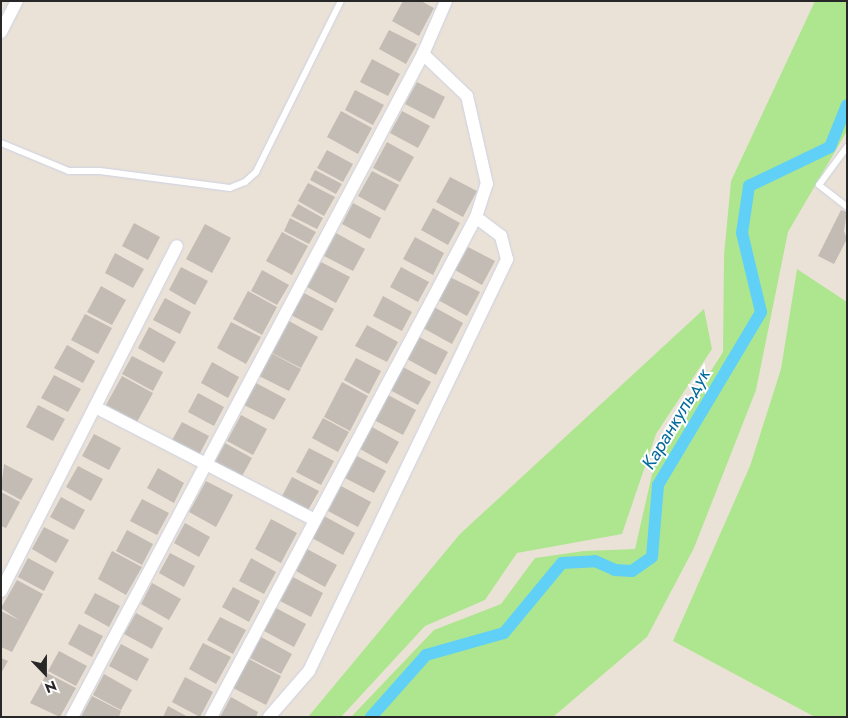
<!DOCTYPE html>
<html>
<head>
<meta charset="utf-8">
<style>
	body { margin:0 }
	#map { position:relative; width:848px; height:718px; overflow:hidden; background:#ebe2d7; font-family:Jost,sans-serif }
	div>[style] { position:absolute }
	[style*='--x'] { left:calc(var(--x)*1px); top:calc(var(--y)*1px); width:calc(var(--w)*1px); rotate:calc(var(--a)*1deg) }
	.green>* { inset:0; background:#aee68f }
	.canal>* { height:12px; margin:-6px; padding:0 6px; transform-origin:6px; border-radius:6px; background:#61d0f6 }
	.building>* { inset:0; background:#c2bcb4 }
	.roads { filter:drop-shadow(0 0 1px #ccd1e2) drop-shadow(0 0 1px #ccd1e2) }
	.lane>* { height:6px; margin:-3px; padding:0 3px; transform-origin:3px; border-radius:3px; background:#fff }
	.street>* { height:12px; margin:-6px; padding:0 6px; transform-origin:6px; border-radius:6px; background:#fff }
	span { translate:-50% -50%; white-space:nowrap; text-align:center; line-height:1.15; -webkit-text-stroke:4px #fff; paint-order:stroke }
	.water-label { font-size:19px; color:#056b9d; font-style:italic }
	.frame { position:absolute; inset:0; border:2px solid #272727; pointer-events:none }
	.north { position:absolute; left:20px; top:648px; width:50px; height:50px; -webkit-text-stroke:4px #fff; paint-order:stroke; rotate:158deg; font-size:14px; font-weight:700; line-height:20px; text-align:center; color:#272727 }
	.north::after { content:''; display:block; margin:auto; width:18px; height:22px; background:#272727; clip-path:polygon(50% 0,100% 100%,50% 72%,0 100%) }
</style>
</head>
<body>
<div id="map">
	<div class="green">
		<div style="clip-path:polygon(815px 1px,847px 1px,847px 131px,788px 232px,756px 390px,694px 548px,647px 637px,553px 717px,351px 717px,434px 630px,501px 604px,535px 558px,584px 551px,635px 549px,656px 457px,723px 352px,724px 255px,731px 181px)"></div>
		<div style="clip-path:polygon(797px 269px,847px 302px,847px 717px,815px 717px,673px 641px,750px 466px,781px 369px)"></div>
		<div style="clip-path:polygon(704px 309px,712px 349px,656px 434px,622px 534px,517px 553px,485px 600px,425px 626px,341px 717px,308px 717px,460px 534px)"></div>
	</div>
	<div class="canal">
		<div style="--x:371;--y:717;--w:83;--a:-48.4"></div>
		<div style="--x:426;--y:655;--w:81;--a:-15.8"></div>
		<div style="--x:504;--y:633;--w:91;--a:-50.4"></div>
		<div style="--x:562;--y:563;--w:33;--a:-3"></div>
		<div style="--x:595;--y:561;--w:22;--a:24"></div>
		<div style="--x:615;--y:570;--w:17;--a:3"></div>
		<div style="--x:632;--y:571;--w:24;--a:-35"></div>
		<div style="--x:652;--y:557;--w:72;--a:-85.2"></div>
		<div style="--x:658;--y:485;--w:201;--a:-59.2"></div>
		<div style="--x:761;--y:312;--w:81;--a:-103.5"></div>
		<div style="--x:742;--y:233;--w:48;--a:-81.5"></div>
		<div style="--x:749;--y:186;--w:90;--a:-25.7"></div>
		<div style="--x:830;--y:147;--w:45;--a:-68"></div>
	</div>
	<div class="building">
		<div style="clip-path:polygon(403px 1px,421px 1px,434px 8px,419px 36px,392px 21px)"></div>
		<div style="clip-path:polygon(389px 30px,417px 44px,406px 64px,379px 49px)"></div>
		<div style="clip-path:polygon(372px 59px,400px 74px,388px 96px,360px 82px)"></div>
		<div style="clip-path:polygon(417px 82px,445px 97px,434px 119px,405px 104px)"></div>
		<div style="clip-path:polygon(355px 90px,384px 105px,373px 125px,345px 110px)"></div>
		<div style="clip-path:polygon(341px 111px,372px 128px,358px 154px,327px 137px)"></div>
		<div style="clip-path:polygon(402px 111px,430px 126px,418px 148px,390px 133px)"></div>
		<div style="clip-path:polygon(387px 142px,414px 157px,400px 182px,373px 168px)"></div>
		<div style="clip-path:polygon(327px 150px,353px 164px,343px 182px,317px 168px)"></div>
		<div style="clip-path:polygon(315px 170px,342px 184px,336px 194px,310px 180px)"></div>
		<div style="clip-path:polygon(372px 171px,399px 185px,385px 211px,358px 196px)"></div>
		<div style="clip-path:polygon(450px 177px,477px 191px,463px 217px,436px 202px)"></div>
		<div style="clip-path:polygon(308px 183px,335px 197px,324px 216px,298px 201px)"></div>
		<div style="clip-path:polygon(353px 203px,381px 218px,370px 239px,342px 224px)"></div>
		<div style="clip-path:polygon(298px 204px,323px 218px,317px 229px,291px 216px)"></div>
		<div style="clip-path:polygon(433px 208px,460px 223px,448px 245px,421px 230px)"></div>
		<div style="clip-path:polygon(841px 210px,847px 212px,844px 231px,847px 239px,834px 264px,818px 256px)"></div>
		<div style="clip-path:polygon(290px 218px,316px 232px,309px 244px,284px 231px)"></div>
		<div style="clip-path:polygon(134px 223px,160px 237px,148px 260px,122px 246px)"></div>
		<div style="clip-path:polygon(205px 224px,231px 238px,212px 273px,186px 259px)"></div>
		<div style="clip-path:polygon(282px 232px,308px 246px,292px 275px,266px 261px)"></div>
		<div style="clip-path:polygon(336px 233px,365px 249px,353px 271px,324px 256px)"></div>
		<div style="clip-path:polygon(415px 237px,444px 253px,433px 275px,403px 259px)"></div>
		<div style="clip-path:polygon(468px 247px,495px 261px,482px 285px,455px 270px)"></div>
		<div style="clip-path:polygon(115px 253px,144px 269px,133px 288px,105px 273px)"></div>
		<div style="clip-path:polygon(321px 262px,350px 277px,336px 303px,307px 287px)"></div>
		<div style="clip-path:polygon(181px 267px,208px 281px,195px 305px,169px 290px)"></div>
		<div style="clip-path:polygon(401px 267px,429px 282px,418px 302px,390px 287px)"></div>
		<div style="clip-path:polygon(262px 270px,289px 285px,277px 305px,251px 291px)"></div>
		<div style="clip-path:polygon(450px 277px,480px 292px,467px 316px,438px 300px)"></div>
		<div style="clip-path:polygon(101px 286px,126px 300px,112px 325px,87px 312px)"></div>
		<div style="clip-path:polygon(248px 291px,277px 307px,262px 335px,233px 319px)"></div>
		<div style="clip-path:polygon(304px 293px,334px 309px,322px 331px,291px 315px)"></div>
		<div style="clip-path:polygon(383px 296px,412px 312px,402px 331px,373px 316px)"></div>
		<div style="clip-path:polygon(165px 298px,191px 312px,180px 334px,153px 320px)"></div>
		<div style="clip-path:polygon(434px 307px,463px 323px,452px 344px,423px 328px)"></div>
		<div style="clip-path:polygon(85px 314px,112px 328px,98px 354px,71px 340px)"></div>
		<div style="clip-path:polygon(289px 321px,318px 337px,301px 368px,272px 353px)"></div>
		<div style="clip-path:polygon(231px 322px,261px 337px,246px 364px,217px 348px)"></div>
		<div style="clip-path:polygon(367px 325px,398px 342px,387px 362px,355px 346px)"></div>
		<div style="clip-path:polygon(149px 327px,176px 342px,164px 363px,138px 348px)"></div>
		<div style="clip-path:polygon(419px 337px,448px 352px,436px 375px,407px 359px)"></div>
		<div style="clip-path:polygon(67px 345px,95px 361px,83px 383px,54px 368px)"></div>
		<div style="clip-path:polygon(271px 353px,301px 369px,289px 391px,259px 376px)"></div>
		<div style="clip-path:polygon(132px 356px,163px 372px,153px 391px,122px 374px)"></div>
		<div style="clip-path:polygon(356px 358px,381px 371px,369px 394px,344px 380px)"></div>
		<div style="clip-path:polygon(212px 362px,239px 377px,228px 398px,201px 383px)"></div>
		<div style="clip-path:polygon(403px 367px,431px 382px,418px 405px,390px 390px)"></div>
		<div style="clip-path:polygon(54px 375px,81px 389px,68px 412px,41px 398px)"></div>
		<div style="clip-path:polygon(122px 376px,153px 393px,137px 422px,106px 405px)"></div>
		<div style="clip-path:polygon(342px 382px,368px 396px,350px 431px,324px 417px)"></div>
		<div style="clip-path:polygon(256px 383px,286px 399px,274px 420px,244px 405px)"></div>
		<div style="clip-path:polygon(198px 393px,224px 407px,214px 426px,188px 412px)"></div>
		<div style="clip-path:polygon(388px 395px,416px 410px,403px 435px,374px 420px)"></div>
		<div style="clip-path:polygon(38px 405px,65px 419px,53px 441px,26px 427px)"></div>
		<div style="clip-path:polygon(241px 415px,267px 429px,253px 455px,227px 441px)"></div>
		<div style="clip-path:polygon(323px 418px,349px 432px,338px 452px,312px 438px)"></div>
		<div style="clip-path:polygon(182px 422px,209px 436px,198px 457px,171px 442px)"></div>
		<div style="clip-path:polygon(372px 427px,399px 442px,387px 464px,360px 449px)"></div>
		<div style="clip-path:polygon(94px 434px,121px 448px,109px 470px,82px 456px)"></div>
		<div style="clip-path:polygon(225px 443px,252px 458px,241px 478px,214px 464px)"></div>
		<div style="clip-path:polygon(309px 448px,334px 461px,321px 485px,296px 472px)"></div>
		<div style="clip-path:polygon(357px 456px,386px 471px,374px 493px,345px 478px)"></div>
		<div style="clip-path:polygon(4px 464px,33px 479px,21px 500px,1px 489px)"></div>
		<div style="clip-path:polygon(78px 466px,103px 479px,91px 501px,66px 487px)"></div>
		<div style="clip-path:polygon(158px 468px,184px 483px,174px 503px,147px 488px)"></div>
		<div style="clip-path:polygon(292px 477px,319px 491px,307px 512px,281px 498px)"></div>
		<div style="clip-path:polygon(206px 481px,233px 495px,216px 527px,189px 512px)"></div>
		<div style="clip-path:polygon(341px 486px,371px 502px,358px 527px,328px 511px)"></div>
		<div style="clip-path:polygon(1px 492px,20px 502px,6px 528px,1px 526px)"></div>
		<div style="clip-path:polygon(61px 497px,85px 510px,74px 530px,50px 517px)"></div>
		<div style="clip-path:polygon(142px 499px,169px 513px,157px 535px,130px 521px)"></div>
		<div style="clip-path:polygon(324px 516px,355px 533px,343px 555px,312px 538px)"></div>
		<div style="clip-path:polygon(271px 519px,297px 533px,281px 563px,255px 549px)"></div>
		<div style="clip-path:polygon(185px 523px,210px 537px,199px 557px,174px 543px)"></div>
		<div style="clip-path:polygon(44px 527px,69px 540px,56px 563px,32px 549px)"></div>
		<div style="clip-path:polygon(127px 530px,153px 544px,142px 565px,116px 551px)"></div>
		<div style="clip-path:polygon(307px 549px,337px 565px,325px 587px,296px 571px)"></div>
		<div style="clip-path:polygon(112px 551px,142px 567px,126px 595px,98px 579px)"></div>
		<div style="clip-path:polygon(170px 553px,195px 566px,184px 587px,159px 573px)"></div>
		<div style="clip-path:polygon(28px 558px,54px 572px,44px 591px,18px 577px)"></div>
		<div style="clip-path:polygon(251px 558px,276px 572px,264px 594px,239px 581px)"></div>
		<div style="clip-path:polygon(293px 577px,323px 593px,311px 617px,280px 601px)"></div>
		<div style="clip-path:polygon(17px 580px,43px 594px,12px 652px,1px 647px,1px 611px,19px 620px,1px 608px)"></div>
		<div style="clip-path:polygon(152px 583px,181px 599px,169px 620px,141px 604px)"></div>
		<div style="clip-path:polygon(233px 587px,260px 601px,249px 622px,222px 607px)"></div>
		<div style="clip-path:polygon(95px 593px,120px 606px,109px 627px,84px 613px)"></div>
		<div style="clip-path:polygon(276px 608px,306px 624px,294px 647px,264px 631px)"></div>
		<div style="clip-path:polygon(136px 613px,163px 628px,152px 649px,124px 634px)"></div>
		<div style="clip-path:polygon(220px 617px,246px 630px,233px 654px,207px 640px)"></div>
		<div style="clip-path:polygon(79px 624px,103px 636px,92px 657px,68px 644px)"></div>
		<div style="clip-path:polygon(261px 637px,292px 654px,281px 674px,250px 658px)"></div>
		<div style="clip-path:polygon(203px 643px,231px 657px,216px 684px,189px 669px)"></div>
		<div style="clip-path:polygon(121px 644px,149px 659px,137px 681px,109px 666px)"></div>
		<div style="clip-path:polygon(59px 651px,87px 666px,76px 686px,48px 671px)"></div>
		<div style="clip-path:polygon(1px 658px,8px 661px,1px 673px)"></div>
		<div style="clip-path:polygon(249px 659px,281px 676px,266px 705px,233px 688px)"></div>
		<div style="clip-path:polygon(47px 673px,76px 688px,60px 717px,30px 703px)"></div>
		<div style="clip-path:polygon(104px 674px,132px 690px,121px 710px,93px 695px)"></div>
		<div style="clip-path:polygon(185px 677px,213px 692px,200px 717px,172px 702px)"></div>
		<div style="clip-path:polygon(92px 696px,121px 711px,119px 717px,81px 717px)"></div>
		<div style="clip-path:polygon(231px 697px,258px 712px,256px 717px,220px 717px)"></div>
		<div style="clip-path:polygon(168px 706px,188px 717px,163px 717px)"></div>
	</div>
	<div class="roads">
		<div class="lane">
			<div style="--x:1;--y:143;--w:74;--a:22.4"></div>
			<div style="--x:69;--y:171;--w:31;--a:0"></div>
			<div style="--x:100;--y:171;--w:131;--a:7.5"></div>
			<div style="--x:230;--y:188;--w:16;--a:-22"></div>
			<div style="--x:245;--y:182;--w:15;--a:-42"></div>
			<div style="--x:256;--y:172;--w:191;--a:-63.6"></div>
			<div style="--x:847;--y:147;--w:47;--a:126.4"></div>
			<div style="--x:819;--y:185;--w:36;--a:38"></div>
		</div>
		<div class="street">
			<div style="--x:1;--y:32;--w:35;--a:-63"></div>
			<div style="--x:95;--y:407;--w:247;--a:27.2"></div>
			<div style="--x:1;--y:591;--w:387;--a:-63"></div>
			<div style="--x:72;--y:717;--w:750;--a:-62.1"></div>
			<div style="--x:423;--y:54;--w:58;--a:-66.5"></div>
			<div style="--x:211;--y:717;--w:566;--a:-62.08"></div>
			<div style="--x:476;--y:217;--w:35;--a:-72"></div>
			<div style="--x:487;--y:184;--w:90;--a:-102.8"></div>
			<div style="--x:467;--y:96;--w:61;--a:-136.3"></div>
			<div style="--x:269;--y:717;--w:61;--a:-49"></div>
			<div style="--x:309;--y:671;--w:457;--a:-64.3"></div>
			<div style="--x:507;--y:259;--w:24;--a:-105"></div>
			<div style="--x:501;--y:236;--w:31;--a:-143"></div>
		</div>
	</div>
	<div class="water-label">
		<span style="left:676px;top:419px;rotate:-59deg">Каранкульдук</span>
	</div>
	<div class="frame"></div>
	<div class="north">N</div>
</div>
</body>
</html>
